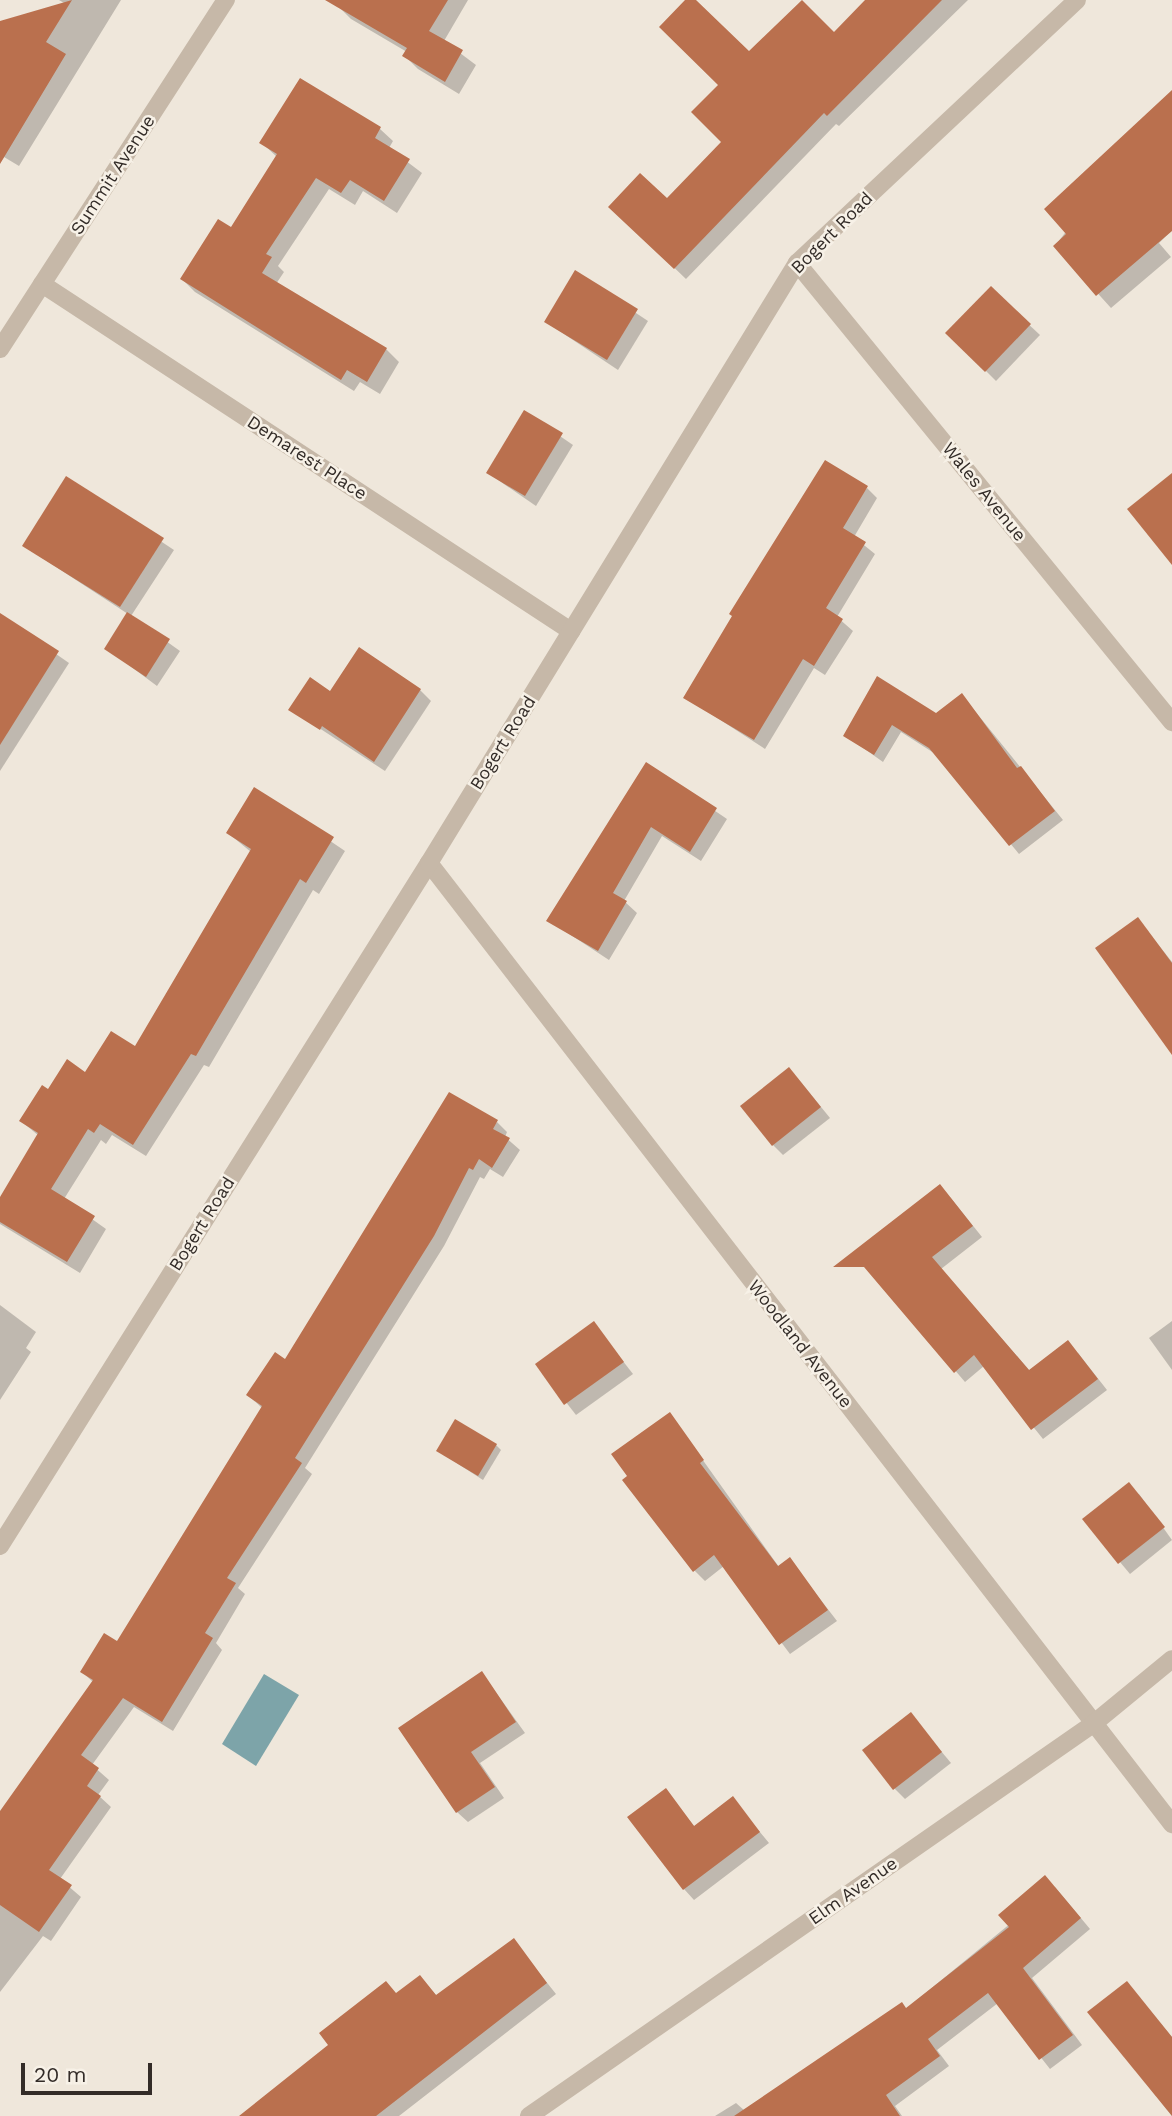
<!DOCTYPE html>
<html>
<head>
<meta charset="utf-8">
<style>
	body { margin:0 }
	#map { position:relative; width:1172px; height:2116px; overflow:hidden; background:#efe7db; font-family:"Work Sans",sans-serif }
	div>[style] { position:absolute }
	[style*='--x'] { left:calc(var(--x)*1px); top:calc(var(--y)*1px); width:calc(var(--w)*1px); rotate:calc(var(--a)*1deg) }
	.water>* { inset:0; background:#7da4a9 }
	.shadow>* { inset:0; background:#0003 }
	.building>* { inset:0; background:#ba704e }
	.minor>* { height:18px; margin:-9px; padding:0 9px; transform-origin:9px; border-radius:9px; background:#c6b8a8 }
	span { translate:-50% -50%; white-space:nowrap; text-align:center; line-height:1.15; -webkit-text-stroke:5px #f7f1e7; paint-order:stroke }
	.street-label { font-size:18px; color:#332c28 }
	.scale { position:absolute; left:21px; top:2063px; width:131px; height:32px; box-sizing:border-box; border:4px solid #332c28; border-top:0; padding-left:9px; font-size:21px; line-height:24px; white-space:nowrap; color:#332c28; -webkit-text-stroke:5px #f7f1e7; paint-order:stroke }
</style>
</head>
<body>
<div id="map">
	<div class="water">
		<div style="clip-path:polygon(264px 1674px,299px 1695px,256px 1766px,222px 1744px)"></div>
	</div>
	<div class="shadow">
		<div style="clip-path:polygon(59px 0,121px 0,19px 166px,4px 157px,0 163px,0 23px,64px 3px)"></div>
		<div style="clip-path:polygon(341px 0,468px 0,444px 41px,476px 65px,459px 94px,418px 69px,405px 56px,407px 52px,351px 19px,338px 6px)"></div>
		<div style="clip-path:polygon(688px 0,694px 0,749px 54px,834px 34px,867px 0,968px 0,839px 126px,836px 124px,686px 279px,611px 207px,667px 201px,723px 142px,720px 85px)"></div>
		<div style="clip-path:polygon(300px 80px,380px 129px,393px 141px,389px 148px,422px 173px,397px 213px,363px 191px,355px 205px,329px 189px,278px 266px,284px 272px,276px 284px,386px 349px,399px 362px,380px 394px,360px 382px,354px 391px,195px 292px,182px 279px,232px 229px,277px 157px,262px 143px)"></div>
		<div style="clip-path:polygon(1172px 92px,1172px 230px,1159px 243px,1171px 257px,1111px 308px,1055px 246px)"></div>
		<div style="clip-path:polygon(576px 273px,648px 321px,618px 370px,546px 322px)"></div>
		<div style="clip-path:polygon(991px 289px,1040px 335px,996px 381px,948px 333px)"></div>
		<div style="clip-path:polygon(525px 412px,573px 445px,536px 506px,488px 473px)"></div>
		<div style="clip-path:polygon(67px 479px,174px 550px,131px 616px,180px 651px,157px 686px,106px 648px,128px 614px,24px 546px)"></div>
		<div style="clip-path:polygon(867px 488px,877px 498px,854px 537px,875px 554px,837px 617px,853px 631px,825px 675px,814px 668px,765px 749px,685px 697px)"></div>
		<div style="clip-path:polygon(0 615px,69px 663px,0 771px)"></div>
		<div style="clip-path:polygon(420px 690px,431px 701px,385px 771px,290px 709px,330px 693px)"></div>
		<div style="clip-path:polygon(962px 695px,1063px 820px,1019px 854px,937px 755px,901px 732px,883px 762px,845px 735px,936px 715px)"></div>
		<div style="clip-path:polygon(646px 764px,727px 819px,701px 861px,662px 836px,624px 901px,637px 913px,609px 960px,548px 920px)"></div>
		<div style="clip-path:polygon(255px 790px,345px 851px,319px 894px,313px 890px,209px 1067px,204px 1065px,146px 1156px,112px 1135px,106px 1144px,101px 1140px,64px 1199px,106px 1229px,80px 1273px,0 1224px,0 1201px,39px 1136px,21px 1121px,48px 1092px,135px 1048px,251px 852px,228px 833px)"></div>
		<div style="clip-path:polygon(1138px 919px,1172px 962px,1172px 1046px)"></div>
		<div style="clip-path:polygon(799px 1080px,830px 1118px,783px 1155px,773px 1145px)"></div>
		<div style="clip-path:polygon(497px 1122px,507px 1132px,505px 1137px,520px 1150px,503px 1177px,490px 1169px,484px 1179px,480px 1177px,444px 1246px,305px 1468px,312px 1474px,238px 1588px,245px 1594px,216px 1643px,222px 1650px,173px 1731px,134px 1707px,92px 1765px,109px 1780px,98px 1795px,111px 1807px,60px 1879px,81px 1897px,51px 1941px,43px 1936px,0 1992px,0 1813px,93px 1682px,82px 1672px,117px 1643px,262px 1408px,248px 1395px,285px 1362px)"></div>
		<div style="clip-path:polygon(950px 1197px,982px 1237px,941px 1269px,1030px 1371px,1078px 1353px,1107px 1390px,1043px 1439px,984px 1366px,965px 1382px,854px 1252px)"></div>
		<div style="clip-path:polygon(0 1305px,36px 1332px,26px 1348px,31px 1352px,0 1400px)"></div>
		<div style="clip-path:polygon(1172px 1321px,1172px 1370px,1149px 1338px)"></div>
		<div style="clip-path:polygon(594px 1324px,633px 1374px,576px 1415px,537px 1365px)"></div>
		<div style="clip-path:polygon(670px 1414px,779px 1567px,790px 1560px,837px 1621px,790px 1654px,724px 1566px,705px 1581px,694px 1570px,630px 1477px)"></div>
		<div style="clip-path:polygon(496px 1445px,501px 1450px,483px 1480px,438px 1451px)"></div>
		<div style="clip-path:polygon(1139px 1494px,1172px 1540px,1130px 1574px,1084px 1519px)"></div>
		<div style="clip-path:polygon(482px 1673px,525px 1733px,480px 1763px,504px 1798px,468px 1822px,457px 1812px)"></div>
		<div style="clip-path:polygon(911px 1715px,951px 1763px,905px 1799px,894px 1788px)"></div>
		<div style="clip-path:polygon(665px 1791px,695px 1827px,733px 1799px,769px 1843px,694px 1900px,684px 1889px)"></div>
		<div style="clip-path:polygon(1055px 1887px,1090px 1929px,1032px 1978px,1082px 2045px,1050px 2069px,998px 2003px,937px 2050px,949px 2066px,895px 2106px,902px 2116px,715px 2116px,736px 2103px,745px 2111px,906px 2009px)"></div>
		<div style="clip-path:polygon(513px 1940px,556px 1994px,399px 2116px,242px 2116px,420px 1977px,437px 1996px)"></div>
		<div style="clip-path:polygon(1127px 1983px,1172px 2037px,1172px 2116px,1090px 2013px)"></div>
	</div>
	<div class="building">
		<div style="clip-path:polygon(72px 0,46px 42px,66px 54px,0 164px,0 21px)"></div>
		<div style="clip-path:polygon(325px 0,448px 0,429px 31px,463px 50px,445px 82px,402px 56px,407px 48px)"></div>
		<div style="clip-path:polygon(685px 0,696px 0,749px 51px,802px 0,834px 32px,865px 0,942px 0,827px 116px,824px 113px,674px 269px,608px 207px,640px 173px,667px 198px,721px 142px,691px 112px,718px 85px,659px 27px)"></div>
		<div style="clip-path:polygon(300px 78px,381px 127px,375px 138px,410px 159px,384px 201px,350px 180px,341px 193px,316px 178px,266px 254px,272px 257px,262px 273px,387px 348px,367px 382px,347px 370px,341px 380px,180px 279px,218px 219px,231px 227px,277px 154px,259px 143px)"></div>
		<div style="clip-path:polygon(1172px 90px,1172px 231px,1096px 296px,1053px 246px,1066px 234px,1044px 209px)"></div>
		<div style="clip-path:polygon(575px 270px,638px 309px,607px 360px,544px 322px)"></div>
		<div style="clip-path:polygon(991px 286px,1031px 324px,985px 372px,945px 333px)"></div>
		<div style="clip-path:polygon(524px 410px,563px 433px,525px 496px,486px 473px)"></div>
		<div style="clip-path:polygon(825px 460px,868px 486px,843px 528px,866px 542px,826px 608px,843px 619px,814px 666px,803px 659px,754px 740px,683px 698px,732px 616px,729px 614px)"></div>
		<div style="clip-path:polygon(1172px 473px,1172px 565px,1127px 509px)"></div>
		<div style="clip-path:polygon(66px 476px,164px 538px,120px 607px,22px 546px)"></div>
		<div style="clip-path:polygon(127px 612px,170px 639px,146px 677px,104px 649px)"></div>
		<div style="clip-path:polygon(0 613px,59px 651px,0 745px)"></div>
		<div style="clip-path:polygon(359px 647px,421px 689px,374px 762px,322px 726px,320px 730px,288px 710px,310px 677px,330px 691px)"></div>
		<div style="clip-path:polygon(877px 676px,936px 713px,962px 693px,1017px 768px,1021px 766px,1055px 811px,1009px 846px,929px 748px,892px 725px,874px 755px,843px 736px)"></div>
		<div style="clip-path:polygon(646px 762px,717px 808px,690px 852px,651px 827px,613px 893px,627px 901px,598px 951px,546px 921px)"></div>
		<div style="clip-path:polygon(254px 787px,334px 837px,306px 883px,300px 879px,196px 1056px,191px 1054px,133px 1145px,100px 1124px,94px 1133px,88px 1129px,51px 1189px,95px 1216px,67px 1262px,0 1222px,0 1197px,38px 1133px,19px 1121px,42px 1085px,48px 1089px,67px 1059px,85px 1072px,111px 1031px,135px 1046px,251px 849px,226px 833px)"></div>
		<div style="clip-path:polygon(1138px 917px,1172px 963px,1172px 1055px,1095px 948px)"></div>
		<div style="clip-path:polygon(789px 1067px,821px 1107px,772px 1146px,740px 1106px)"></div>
		<div style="clip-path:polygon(449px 1092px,498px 1120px,493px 1129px,510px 1138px,492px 1168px,479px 1159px,473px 1170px,469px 1168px,434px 1236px,295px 1458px,302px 1463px,227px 1578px,236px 1583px,205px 1633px,213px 1638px,162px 1722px,123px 1698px,81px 1755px,99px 1768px,87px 1786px,101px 1796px,49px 1870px,72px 1885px,39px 1932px,0 1905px,0 1811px,93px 1680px,80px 1672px,104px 1633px,117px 1641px,262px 1406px,246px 1395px,275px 1352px,285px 1359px)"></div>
		<div style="clip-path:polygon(940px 1184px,973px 1226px,932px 1257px,1029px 1370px,1068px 1340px,1098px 1379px,1031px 1430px,974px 1355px,954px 1373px,864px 1267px,833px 1267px)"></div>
		<div style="clip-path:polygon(594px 1321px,624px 1362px,564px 1405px,535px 1364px)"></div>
		<div style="clip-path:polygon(670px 1412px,704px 1460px,700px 1463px,778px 1566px,790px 1557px,828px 1610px,779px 1645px,714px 1555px,693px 1572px,622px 1480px,627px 1476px,611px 1454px)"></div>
		<div style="clip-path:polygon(455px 1419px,497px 1444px,478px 1476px,436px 1451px)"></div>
		<div style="clip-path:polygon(1129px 1482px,1165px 1527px,1118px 1564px,1082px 1519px)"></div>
		<div style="clip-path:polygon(482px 1671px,516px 1722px,471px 1752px,495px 1787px,456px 1813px,398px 1728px)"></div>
		<div style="clip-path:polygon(911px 1712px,942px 1752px,893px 1790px,862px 1750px)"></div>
		<div style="clip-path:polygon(666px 1788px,694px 1826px,733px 1796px,760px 1832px,683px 1890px,627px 1817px)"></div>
		<div style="clip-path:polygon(1045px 1875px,1081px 1918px,1023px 1968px,1073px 2035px,1039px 2060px,988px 1993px,928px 2039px,940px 2056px,886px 2095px,900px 2116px,734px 2116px,902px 2002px,906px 2008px,1009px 1927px,998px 1915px)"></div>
		<div style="clip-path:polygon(514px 1938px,547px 1983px,376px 2116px,239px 2116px,328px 2045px,319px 2033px,386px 1981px,396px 1993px,420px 1975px,436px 1995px)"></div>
		<div style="clip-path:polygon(1127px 1981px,1172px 2037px,1172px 2116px,1087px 2012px)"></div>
	</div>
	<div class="minor">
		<div style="--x:797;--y:263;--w:593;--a:50.75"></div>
		<div style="--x:42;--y:284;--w:633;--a:33.26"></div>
		<div style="--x:0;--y:349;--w:416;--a:-57.1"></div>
		<div style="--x:429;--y:863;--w:1215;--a:52.29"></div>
		<div style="--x:0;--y:1546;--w:807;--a:-57.87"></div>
		<div style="--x:429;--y:863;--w:704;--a:-58.48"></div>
		<div style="--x:797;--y:263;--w:384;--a:-43.2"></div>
		<div style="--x:529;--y:2116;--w:687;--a:-34.8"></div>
		<div style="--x:1093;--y:1724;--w:102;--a:-39.4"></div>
	</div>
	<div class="street-label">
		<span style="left:113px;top:175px;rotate:-57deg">Summit Avenue</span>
		<span style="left:832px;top:233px;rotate:-45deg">Bogert Road</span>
		<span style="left:307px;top:458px;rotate:33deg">Demarest Place</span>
		<span style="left:984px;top:492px;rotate:51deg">Wales Avenue</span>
		<span style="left:503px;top:743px;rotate:-58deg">Bogert Road</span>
		<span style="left:202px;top:1224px;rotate:-58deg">Bogert Road</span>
		<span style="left:800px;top:1344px;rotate:52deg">Woodland Avenue</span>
		<span style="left:853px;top:1891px;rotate:-35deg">Elm Avenue</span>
	</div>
	<div class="scale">20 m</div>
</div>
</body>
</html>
